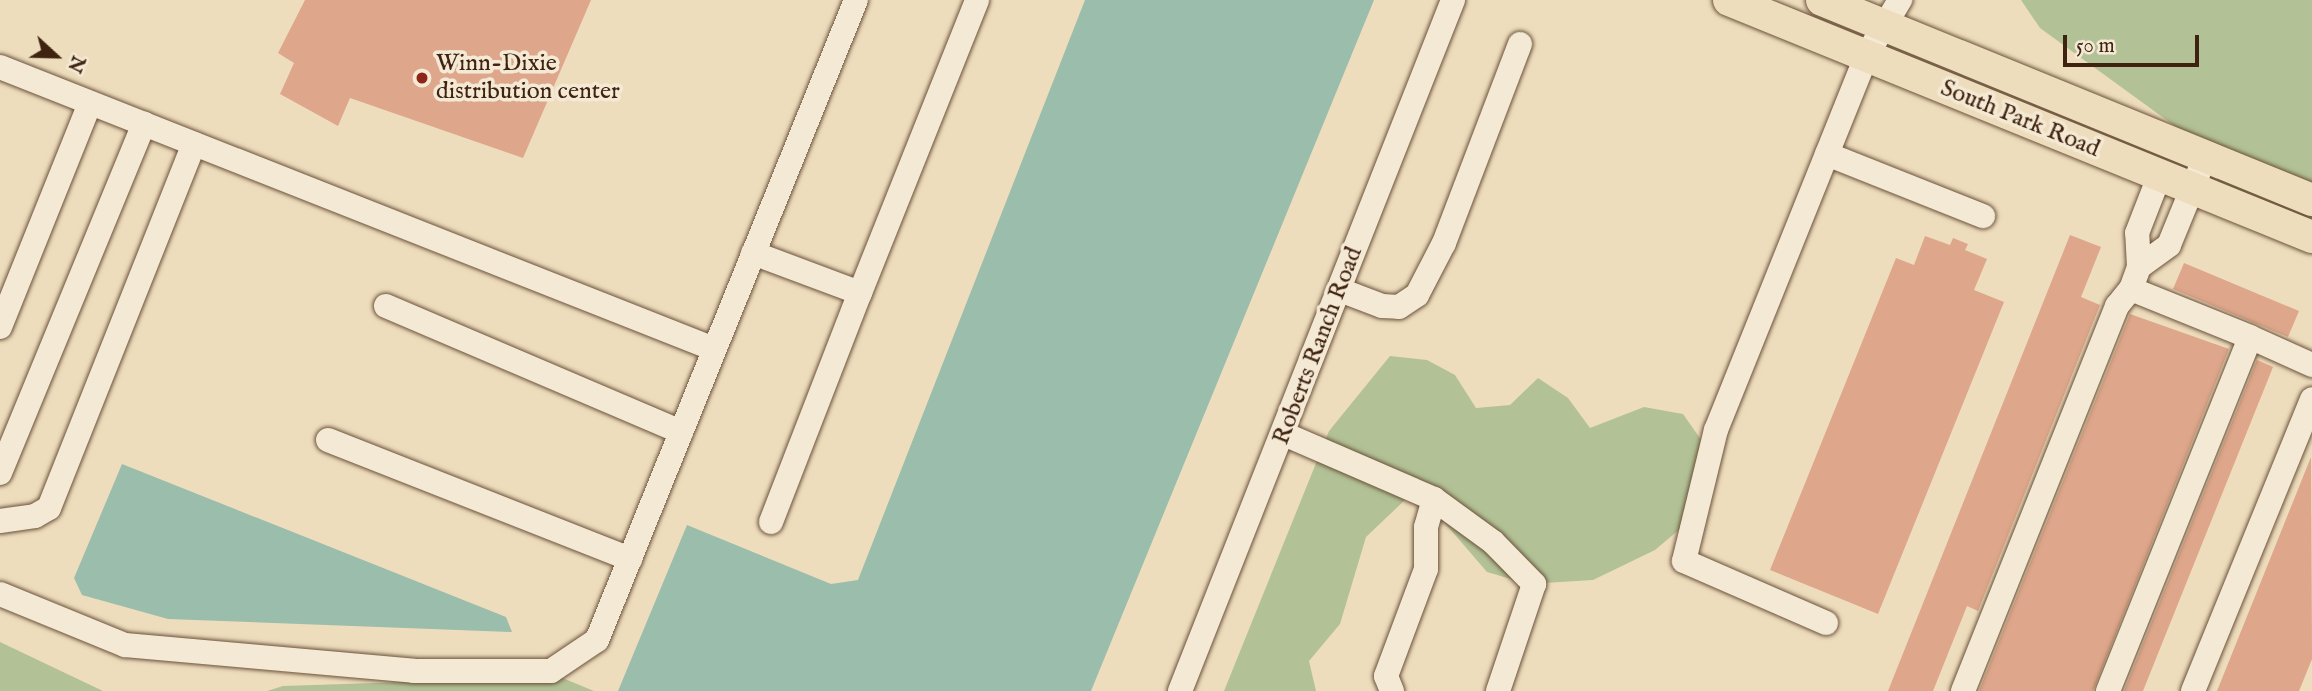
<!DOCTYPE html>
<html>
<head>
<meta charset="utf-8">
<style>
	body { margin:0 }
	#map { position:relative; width:2312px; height:691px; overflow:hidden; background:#eeddbd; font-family:"IM FELL English",serif }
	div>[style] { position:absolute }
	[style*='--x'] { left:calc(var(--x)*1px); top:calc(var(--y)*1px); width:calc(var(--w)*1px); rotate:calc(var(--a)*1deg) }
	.green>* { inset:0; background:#b2c296 }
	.water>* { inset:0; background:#9bbdab }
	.building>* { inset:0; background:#dea68a }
	.roads { filter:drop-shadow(0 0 2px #6b523b) drop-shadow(0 0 2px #6b523b) }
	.minor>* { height:24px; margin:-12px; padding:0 12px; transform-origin:12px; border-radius:12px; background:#f4e9d4 }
	.major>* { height:32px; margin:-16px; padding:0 16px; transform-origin:16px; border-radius:16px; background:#eeddbd }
	.dots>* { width:19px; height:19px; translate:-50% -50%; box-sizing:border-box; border:4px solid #f4e9d4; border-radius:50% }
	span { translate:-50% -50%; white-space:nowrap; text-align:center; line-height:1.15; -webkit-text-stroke:7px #f4e9d4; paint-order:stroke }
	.poi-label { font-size:24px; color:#3f2310 }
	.left { translate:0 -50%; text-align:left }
	.street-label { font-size:24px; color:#3f2310 }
	.north { position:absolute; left:21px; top:21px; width:70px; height:70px; -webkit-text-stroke:5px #f4e9d4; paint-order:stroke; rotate:112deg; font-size:19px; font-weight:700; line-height:28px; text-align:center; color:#3f2310 }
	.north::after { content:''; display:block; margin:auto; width:24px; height:32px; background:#3f2310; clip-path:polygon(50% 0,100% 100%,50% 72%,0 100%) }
	.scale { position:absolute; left:2063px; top:35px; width:136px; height:32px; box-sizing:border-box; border:4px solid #3f2310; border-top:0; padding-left:9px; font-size:21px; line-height:24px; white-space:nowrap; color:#3f2310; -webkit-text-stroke:5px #f4e9d4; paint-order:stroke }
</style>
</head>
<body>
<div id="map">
	<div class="green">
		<div style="clip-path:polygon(2021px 0,2312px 0,2312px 190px,2194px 140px,2040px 28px)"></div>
		<div style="clip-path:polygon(1390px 356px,1427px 360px,1455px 375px,1476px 408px,1510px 405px,1538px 378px,1568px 398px,1590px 428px,1644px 407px,1683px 414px,1716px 461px,1706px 507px,1655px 550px,1593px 580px,1528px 584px,1487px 572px,1444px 522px,1406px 499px,1366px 537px,1340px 624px,1309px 661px,1316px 691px,1224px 691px,1329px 431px)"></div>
		<div style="clip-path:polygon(0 642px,103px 691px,0 691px)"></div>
		<div style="clip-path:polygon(560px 677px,594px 691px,267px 691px,283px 686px)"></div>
	</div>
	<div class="water">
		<div style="clip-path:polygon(1085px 0,1374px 0,1091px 691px,618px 691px,687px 525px,831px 584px,858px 580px)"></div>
		<div style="clip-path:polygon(122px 464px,506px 617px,512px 632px,168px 619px,82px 595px,74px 578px)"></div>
	</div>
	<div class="building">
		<div style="clip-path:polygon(305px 0,591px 0,523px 158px,350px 98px,338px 126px,280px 94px,294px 63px,278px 53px)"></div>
		<div style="clip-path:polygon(2070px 235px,2101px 247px,2081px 297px,2100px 305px,1978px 611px,1967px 606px,1933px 691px,1888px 691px)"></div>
		<div style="clip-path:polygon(1925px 236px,1950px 245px,1953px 238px,1968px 244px,1965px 250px,1987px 259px,1974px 290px,2004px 302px,1878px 614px,1770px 570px,1896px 258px,1914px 265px)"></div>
		<div style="clip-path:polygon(2184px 263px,2299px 311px,2288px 337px,2173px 289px)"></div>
		<div style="clip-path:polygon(2130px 314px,2229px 349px,2093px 691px,1979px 691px)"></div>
		<div style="clip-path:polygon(2257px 360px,2273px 367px,2143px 691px,2124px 691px)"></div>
		<div style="clip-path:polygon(2311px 457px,2312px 659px,2299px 691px,2217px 691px)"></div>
	</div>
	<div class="roads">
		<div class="minor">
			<div style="--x:0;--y:67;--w:768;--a:21.55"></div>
			<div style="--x:1827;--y:154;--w:168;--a:21.7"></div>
			<div style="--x:753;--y:253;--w:114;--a:20.5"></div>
			<div style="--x:860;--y:293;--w:315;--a:-68.2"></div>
			<div style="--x:2139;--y:267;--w:37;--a:-36"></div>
			<div style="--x:2169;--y:245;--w:97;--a:-67.7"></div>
			<div style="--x:1340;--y:290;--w:45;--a:20.9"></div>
			<div style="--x:1382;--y:306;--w:17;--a:3"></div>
			<div style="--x:1399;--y:307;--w:22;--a:-34"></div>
			<div style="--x:1417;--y:295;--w:59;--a:-62.6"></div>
			<div style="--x:1444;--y:243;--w:213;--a:-69.1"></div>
			<div style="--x:386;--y:306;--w:321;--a:23.1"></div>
			<div style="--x:0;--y:327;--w:241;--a:-68.1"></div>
			<div style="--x:2250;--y:337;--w:68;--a:24.3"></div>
			<div style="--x:1284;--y:434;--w:163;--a:23.4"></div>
			<div style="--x:1434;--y:499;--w:73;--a:36.1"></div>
			<div style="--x:1493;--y:542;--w:59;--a:45.7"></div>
			<div style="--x:1534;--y:584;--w:113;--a:108.6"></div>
			<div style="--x:328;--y:440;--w:325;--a:21.5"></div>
			<div style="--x:0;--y:473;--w:378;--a:-67.6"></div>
			<div style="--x:0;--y:521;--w:35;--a:-8"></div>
			<div style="--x:35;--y:516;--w:16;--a:-30"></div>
			<div style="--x:49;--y:508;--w:392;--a:-68.3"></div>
			<div style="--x:771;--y:522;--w:246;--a:-68.8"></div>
			<div style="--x:0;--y:594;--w:135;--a:22.2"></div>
			<div style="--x:125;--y:645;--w:290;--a:5.1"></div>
			<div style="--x:414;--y:671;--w:137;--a:0"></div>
			<div style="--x:551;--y:671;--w:55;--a:-34"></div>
			<div style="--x:597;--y:640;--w:690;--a:-67.97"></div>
			<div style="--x:1826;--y:623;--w:155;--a:-156.4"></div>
			<div style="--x:1684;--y:561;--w:135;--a:-76.3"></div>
			<div style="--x:1716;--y:430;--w:403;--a:-68.1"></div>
			<div style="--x:1866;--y:56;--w:66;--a:-58.7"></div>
			<div style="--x:1180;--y:691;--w:743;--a:-68.44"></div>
			<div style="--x:1392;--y:691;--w:16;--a:-112"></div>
			<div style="--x:1386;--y:676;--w:114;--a:-69.5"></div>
			<div style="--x:1426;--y:569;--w:42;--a:-90"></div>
			<div style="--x:1426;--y:527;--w:29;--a:-74"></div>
			<div style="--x:1963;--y:691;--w:415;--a:-68.2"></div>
			<div style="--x:2117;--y:306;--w:22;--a:-51"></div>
			<div style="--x:2131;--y:289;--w:23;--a:-70"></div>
			<div style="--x:2139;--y:267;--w:34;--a:-93"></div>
			<div style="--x:2137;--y:233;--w:63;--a:-68.7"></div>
			<div style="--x:2108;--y:691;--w:381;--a:-68.1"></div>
			<div style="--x:2250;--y:337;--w:128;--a:-158"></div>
			<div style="--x:2193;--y:691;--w:315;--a:-67.8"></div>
		</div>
		<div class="major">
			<div style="--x:1729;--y:0;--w:629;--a:22.12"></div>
			<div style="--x:1822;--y:0;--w:529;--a:22.2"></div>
		</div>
	</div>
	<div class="dots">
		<div style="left:422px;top:78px;background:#8f2418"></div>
	</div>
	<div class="poi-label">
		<span class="left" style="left:436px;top:78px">Winn-Dixie<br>distribution center</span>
	</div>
	<div class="street-label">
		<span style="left:2020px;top:119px;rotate:22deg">South Park Road</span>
		<span style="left:1318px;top:346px;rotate:-69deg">Roberts Ranch Road</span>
	</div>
	<div class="north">N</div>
	<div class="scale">50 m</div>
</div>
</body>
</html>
